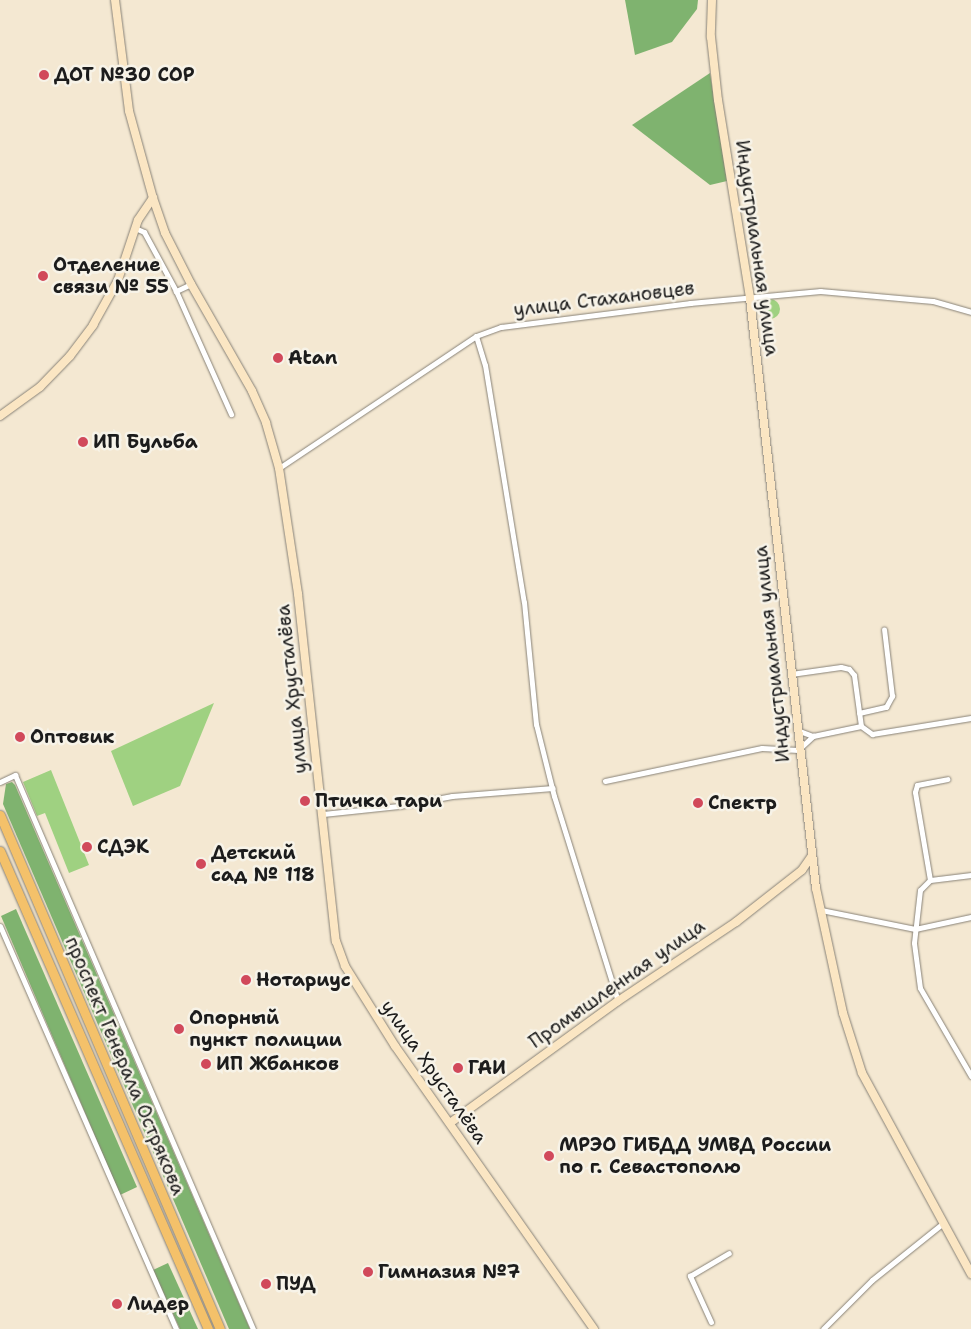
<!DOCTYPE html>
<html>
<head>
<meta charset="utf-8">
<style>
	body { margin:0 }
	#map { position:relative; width:971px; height:1329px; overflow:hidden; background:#f4e8d2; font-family:"Shantell Sans",sans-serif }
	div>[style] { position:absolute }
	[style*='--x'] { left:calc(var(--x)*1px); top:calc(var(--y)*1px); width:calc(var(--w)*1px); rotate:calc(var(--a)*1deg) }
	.green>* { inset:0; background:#9fd181 }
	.round { border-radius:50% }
	.forest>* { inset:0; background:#7fb36f }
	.roads { filter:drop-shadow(0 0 1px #888277) drop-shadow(0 0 1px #888277) }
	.street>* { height:5px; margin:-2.5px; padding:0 2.5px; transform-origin:2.5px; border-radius:2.5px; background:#fff }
	.secondary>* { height:8px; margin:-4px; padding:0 4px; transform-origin:4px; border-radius:4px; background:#fbe6c3 }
	.primary>* { height:9px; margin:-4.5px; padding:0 4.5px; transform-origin:4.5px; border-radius:4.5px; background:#f4c16a }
	.dots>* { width:14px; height:14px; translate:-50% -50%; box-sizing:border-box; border:2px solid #f7f3e8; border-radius:50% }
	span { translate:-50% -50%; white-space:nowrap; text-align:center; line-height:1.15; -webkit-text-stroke:5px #f7f3e8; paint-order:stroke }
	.poi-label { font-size:19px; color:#1c1c1c; font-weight:700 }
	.left { translate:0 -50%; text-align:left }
	.street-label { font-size:19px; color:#1c1c1c }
</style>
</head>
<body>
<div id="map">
	<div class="green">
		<div class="round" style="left:760px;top:299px;width:20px;height:20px"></div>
		<div style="clip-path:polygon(214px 703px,180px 786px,133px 806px,111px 751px)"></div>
		<div style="clip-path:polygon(51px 770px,89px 865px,69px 873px,45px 813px,37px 816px,23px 782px)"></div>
	</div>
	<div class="forest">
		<div style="clip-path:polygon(625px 0,698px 0,697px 9px,672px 42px,635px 55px)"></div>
		<div style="clip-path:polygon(710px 73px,727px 181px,710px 185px,632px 125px)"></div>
		<div style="clip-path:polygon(12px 782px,15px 785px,250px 1329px,229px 1329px,3px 804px,6px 784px)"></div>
		<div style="clip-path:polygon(16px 909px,137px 1187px,120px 1195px,1px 916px)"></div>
		<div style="clip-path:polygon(168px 1263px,198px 1329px,180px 1329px,153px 1270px)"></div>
	</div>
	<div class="roads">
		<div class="street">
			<div style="--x:135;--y:228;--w:10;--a:24"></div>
			<div style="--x:144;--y:232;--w:67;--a:61.5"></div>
			<div style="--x:191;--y:284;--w:17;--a:155"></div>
			<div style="--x:176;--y:291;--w:135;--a:65.9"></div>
			<div style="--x:476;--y:336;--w:30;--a:73"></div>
			<div style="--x:485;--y:365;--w:240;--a:80.7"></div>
			<div style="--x:524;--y:602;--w:123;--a:84.4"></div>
			<div style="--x:536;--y:724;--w:74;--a:76"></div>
			<div style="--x:554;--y:796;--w:215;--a:72.7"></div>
			<div style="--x:279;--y:468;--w:237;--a:-33.8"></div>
			<div style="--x:476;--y:336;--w:27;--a:-20"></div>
			<div style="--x:501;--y:327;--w:191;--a:-7.2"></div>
			<div style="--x:690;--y:303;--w:131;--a:-5.3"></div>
			<div style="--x:820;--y:291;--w:113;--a:5.1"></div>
			<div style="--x:933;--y:301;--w:40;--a:16"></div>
			<div style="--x:791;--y:674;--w:50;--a:-8"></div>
			<div style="--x:841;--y:667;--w:8;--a:14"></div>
			<div style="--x:849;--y:669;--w:8;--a:50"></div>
			<div style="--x:854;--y:675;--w:51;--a:82.2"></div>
			<div style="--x:861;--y:726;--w:14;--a:36"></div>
			<div style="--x:872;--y:734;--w:100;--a:-9.2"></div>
			<div style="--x:859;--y:713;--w:28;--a:-13"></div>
			<div style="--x:886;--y:707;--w:13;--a:-61"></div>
			<div style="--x:892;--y:696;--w:67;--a:-96.8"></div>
			<div style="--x:797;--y:730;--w:17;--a:21"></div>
			<div style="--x:605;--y:781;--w:160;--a:-11.9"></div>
			<div style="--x:762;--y:748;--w:36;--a:3"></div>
			<div style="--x:798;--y:750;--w:21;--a:-43"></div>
			<div style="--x:813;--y:736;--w:49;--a:-11.8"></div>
			<div style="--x:0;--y:782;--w:17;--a:-25"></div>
			<div style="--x:15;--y:775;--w:603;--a:66.75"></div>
			<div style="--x:323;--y:814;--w:76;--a:-6"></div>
			<div style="--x:399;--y:806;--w:54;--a:-10.7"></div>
			<div style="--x:452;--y:796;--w:101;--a:-4.5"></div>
			<div style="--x:971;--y:875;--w:41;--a:173"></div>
			<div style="--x:930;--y:880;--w:14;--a:135"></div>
			<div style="--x:920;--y:890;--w:53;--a:96.5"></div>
			<div style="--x:914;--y:943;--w:45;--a:82.4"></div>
			<div style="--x:920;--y:988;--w:102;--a:59.9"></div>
			<div style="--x:930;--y:880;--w:89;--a:-99.7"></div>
			<div style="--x:915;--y:792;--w:7;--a:-74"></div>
			<div style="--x:917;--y:785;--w:31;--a:-11"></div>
			<div style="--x:821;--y:910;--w:96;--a:11.4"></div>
			<div style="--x:915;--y:929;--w:57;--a:-12.1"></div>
			<div style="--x:0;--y:926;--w:440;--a:66.4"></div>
			<div style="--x:711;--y:1322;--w:51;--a:-114.5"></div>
			<div style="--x:690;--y:1276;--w:45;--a:-30.5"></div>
			<div style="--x:823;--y:1329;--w:69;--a:-45"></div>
			<div style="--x:872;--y:1280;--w:90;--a:-38.7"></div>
		</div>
		<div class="secondary">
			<div style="--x:115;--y:0;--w:112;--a:82.8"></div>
			<div style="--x:129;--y:111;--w:90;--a:74.6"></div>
			<div style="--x:153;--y:198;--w:37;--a:71"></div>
			<div style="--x:165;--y:233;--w:57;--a:63"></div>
			<div style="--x:191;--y:284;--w:123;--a:60.3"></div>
			<div style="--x:252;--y:391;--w:35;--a:66"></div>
			<div style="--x:266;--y:423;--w:47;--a:73.9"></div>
			<div style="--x:279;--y:468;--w:127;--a:81.4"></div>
			<div style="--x:298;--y:594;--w:349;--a:83.8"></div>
			<div style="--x:336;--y:941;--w:27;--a:70"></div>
			<div style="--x:345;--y:966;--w:94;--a:58"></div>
			<div style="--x:395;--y:1046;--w:346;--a:54.9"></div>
			<div style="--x:712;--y:0;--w:37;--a:92"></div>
			<div style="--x:711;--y:37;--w:63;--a:83.7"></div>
			<div style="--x:718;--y:100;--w:201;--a:80.8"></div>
			<div style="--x:750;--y:298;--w:594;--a:83.62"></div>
			<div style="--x:816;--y:888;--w:128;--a:77.8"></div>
			<div style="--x:843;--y:1013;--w:63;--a:72.4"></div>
			<div style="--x:862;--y:1073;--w:229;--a:61.5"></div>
			<div style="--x:0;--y:416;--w:49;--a:-35.9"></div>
			<div style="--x:40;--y:387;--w:43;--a:-45.9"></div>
			<div style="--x:70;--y:356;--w:39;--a:-53"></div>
			<div style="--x:93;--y:325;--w:51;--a:-60.9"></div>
			<div style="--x:118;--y:280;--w:63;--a:-71.6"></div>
			<div style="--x:138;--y:220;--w:27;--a:-56"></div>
			<div style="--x:450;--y:1123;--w:208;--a:-36"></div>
			<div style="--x:618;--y:1001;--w:142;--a:-33.8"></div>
			<div style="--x:736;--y:922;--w:84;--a:-38.2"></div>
			<div style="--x:802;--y:870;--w:16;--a:-55"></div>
		</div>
		<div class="primary">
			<div style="--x:0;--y:815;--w:559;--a:66.83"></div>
			<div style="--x:0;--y:851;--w:521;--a:66.48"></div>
		</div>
	</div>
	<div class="dots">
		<div style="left:44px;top:75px;background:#d1495b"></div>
		<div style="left:43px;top:276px;background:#d1495b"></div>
		<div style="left:278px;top:358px;background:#d1495b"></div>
		<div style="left:83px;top:442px;background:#d1495b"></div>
		<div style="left:20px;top:737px;background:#d1495b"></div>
		<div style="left:305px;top:801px;background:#d1495b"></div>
		<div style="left:698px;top:803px;background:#d1495b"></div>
		<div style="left:87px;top:847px;background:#d1495b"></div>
		<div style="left:201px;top:864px;background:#d1495b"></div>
		<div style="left:246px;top:980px;background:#d1495b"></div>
		<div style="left:179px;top:1029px;background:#d1495b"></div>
		<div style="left:206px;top:1064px;background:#d1495b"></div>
		<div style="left:458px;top:1068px;background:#d1495b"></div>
		<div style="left:549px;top:1156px;background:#d1495b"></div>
		<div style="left:368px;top:1272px;background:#d1495b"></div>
		<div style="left:266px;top:1284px;background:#d1495b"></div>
		<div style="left:117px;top:1304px;background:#d1495b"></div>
	</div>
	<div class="poi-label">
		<span class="left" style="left:54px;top:75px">ДОТ №30 СОР</span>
		<span class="left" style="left:53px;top:276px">Отделение<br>связи № 55</span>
		<span class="left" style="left:288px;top:358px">Atan</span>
		<span class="left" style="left:93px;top:442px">ИП Бульба</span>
		<span class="left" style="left:30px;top:737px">Оптовик</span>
		<span class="left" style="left:315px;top:801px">Птичка тари</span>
		<span class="left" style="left:708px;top:803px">Спектр</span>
		<span class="left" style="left:97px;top:847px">СДЭК</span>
		<span class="left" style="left:211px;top:864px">Детский<br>сад № 118</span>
		<span class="left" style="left:256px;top:980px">Нотариус</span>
		<span class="left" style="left:189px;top:1029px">Опорный<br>пункт полиции</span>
		<span class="left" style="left:216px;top:1064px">ИП Жбанков</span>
		<span class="left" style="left:468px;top:1068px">ГАИ</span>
		<span class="left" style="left:559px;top:1156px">МРЭО ГИБДД УМВД России<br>по г. Севастополю</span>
		<span class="left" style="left:378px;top:1272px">Гимназия №7</span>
		<span class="left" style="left:276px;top:1284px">ПУД</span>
		<span class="left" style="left:127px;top:1304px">Лидер</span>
	</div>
	<div class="street-label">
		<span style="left:757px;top:248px;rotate:82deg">Индустриальная улица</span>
		<span style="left:604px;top:299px;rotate:-7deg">улица Стахановцев</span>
		<span style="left:772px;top:654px;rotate:-96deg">Индустриальная улица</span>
		<span style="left:292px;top:689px;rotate:-96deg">улица Хрусталёва</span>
		<span style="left:617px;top:984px;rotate:-35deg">Промышленная улица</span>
		<span style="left:125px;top:1066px;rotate:67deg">проспект Генерала Острякова</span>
		<span style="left:434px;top:1072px;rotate:55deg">улица Хрусталёва</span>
	</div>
</div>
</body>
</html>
